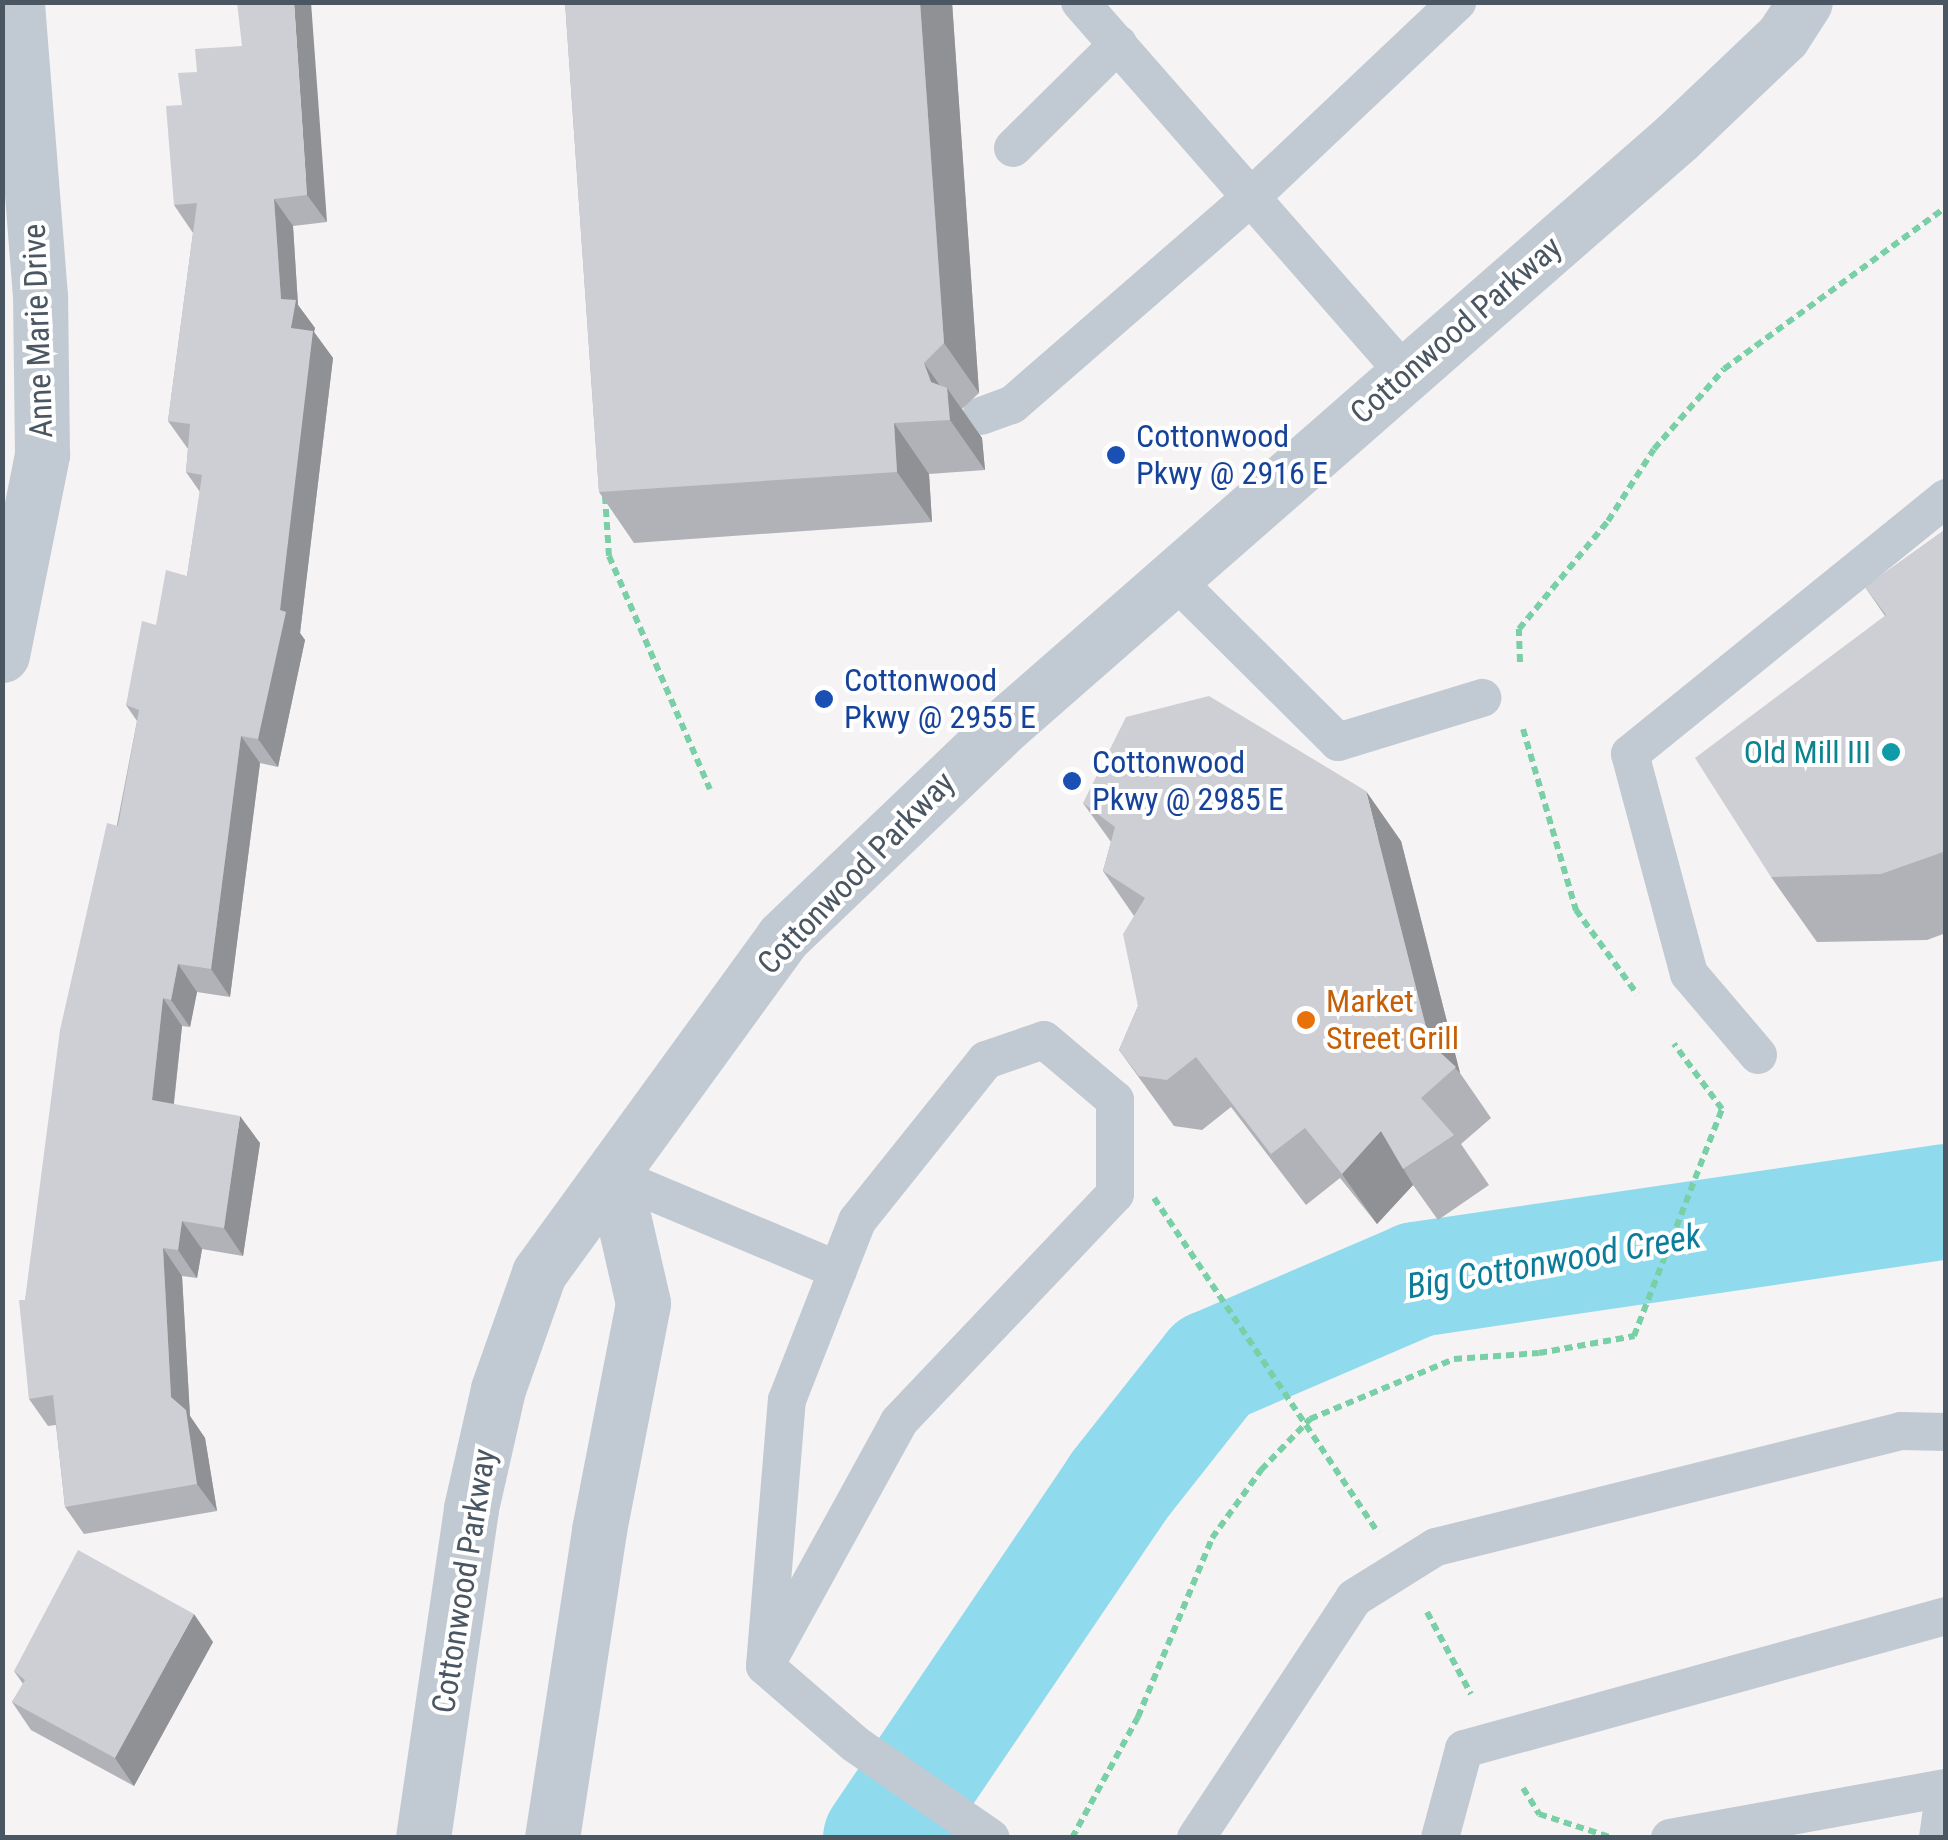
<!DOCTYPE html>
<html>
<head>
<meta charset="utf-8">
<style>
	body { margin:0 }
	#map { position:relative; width:1948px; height:1840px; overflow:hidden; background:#f5f3f3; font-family:"Roboto Condensed",sans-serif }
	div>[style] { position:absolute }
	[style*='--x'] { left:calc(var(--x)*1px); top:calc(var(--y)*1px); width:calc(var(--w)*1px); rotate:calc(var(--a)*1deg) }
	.river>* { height:115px; margin:-57.5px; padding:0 57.5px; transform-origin:57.5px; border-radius:57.5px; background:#90daee }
	.path>* { height:6px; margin-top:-3px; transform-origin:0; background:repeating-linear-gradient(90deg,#7ad0a6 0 8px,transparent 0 13px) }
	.lane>* { height:38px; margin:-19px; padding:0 19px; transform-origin:19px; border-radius:19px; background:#c1cad2 }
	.street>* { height:55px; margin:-27.5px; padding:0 27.5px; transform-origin:27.5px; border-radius:27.5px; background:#c1cad2 }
	.path-bridge>* { height:6px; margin-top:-3px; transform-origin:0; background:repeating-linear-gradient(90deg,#7ad0a6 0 8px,transparent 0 13px) }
	.wall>* { inset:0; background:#b0b2b7 }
	.shaded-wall>* { inset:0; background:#909195 }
	.building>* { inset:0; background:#cdcfd5 }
	.dots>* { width:28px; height:28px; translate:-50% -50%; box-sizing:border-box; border:5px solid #fff; border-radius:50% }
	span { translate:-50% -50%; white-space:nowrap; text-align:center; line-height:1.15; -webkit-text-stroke:8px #fff; paint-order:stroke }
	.street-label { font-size:32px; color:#4a5661 }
	.transit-label { font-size:32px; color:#164399 }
	.left { translate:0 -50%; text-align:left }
	.culture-label { font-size:32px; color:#0d838f }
	.right { translate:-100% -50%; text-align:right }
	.food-label { font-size:32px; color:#c56008 }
	.water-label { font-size:35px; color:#0c7c9b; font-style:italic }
	.frame { position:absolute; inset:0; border:5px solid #4a5661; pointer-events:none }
</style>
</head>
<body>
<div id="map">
	<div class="river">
		<div style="--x:880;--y:1838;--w:425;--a:-55.9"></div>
		<div style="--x:1118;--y:1486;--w:152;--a:-51.7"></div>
		<div style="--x:1212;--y:1367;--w:222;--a:-23.3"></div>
		<div style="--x:1416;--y:1279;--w:536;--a:-8.37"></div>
	</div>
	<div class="path">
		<div style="--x:605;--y:496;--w:60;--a:86.2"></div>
		<div style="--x:609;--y:556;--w:254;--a:66.6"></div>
		<div style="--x:1520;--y:662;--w:33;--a:-92"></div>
		<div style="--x:1519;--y:629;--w:140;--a:-50.5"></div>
		<div style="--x:1608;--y:521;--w:85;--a:-57.4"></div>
		<div style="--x:1654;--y:449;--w:106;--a:-48.8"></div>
		<div style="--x:1724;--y:369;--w:275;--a:-36.1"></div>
		<div style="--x:1523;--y:729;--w:189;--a:73.7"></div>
		<div style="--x:1576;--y:910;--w:104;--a:54"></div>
		<div style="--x:1427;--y:1612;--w:93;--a:61.8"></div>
		<div style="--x:1523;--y:1788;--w:31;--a:58"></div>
		<div style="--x:1539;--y:1814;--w:78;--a:18"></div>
		<div style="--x:1072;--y:1838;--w:138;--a:-61.4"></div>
		<div style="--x:1138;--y:1717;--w:194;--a:-67.5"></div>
		<div style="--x:1212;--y:1538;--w:84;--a:-54.2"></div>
		<div style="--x:1261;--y:1470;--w:71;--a:-46.1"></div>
		<div style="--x:1310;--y:1419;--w:156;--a:-22.6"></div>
		<div style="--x:1454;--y:1359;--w:85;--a:-4"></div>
		<div style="--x:1539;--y:1353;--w:97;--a:-10.1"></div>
		<div style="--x:1634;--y:1336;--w:243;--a:-68.8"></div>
		<div style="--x:1722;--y:1109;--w:81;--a:-126.4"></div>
	</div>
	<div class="lane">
		<div style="--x:1080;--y:2;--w:495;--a:48.8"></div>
		<div style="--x:1013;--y:148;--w:148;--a:-44.7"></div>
		<div style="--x:981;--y:416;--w:33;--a:-20"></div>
		<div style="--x:1012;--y:405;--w:317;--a:-41"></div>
		<div style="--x:1251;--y:197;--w:284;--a:-43.4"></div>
		<div style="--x:1172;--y:577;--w:234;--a:44.8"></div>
		<div style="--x:1338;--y:742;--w:151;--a:-17"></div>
		<div style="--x:1758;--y:1055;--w:106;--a:-130.4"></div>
		<div style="--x:1689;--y:974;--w:228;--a:-105"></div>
		<div style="--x:1630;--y:754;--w:407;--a:-39"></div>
		<div style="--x:614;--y:1176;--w:243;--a:22.8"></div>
		<div style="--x:765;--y:1666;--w:267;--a:-85.3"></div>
		<div style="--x:787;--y:1400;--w:192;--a:-68.6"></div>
		<div style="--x:857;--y:1221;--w:206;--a:-51.3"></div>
		<div style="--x:986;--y:1060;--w:61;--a:-19"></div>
		<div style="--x:1044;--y:1040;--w:93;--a:40.2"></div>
		<div style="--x:1115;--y:1100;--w:94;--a:90"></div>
		<div style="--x:1115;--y:1194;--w:314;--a:133.5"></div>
		<div style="--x:899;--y:1422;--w:278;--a:118.8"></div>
		<div style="--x:765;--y:1666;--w:119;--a:40.9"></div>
		<div style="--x:855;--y:1744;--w:165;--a:34.7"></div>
		<div style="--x:1196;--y:1838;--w:287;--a:-56.6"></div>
		<div style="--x:1354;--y:1598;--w:97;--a:-31.9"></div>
		<div style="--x:1436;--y:1547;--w:479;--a:-14"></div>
		<div style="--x:1901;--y:1431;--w:45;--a:1.3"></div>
		<div style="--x:1440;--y:1838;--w:92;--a:-74.9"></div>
		<div style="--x:1464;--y:1749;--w:500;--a:-15.43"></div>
		<div style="--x:1670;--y:1838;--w:280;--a:-10.3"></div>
		<div style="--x:1938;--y:1838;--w:50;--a:-82"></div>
	</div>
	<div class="street">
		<div style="--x:2;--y:655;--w:205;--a:-78.7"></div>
		<div style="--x:42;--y:454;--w:158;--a:-90.7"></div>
		<div style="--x:40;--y:296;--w:295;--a:-94.5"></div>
		<div style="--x:423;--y:1838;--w:333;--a:-81.7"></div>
		<div style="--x:471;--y:1508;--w:122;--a:-77.2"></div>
		<div style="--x:498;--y:1389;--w:123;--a:-70.5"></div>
		<div style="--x:539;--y:1273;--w:415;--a:-54"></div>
		<div style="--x:783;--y:937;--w:308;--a:-43.7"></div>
		<div style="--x:1006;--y:724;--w:892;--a:-41.18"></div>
		<div style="--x:1677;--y:137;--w:146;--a:-43.6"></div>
		<div style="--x:1783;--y:36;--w:40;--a:-57.1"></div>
		<div style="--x:552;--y:1838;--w:312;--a:-81.3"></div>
		<div style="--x:599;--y:1530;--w:231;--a:-79"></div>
		<div style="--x:643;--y:1303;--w:130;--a:-102.9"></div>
	</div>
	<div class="path-bridge">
		<div style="--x:1154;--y:1198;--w:403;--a:56.2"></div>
	</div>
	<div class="wall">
		<div style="clip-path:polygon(565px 2px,952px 2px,979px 393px,962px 409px,982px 438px,985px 470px,929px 474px,932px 522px,634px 543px,599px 492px)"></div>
		<div style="clip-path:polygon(242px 46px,327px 222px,293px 226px,298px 305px,315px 328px,314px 332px,333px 358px,300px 633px,305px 640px,278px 767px,260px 763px,230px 997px,197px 992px,190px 1027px,182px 1026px,174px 1104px,260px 1143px,243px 1256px,202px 1249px,197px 1278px,182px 1276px,190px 1416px,205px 1438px,217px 1511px,84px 1534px,65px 1507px,56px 1425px,48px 1426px,29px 1399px,25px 1300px,137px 721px,126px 705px,156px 625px,187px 576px,200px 492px,186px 472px,188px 449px,168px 421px,193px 233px,174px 205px,182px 105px,197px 72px)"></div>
		<div style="clip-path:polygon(1946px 529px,1946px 933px,1927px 940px,1817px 942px,1771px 877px,1885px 616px,1865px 587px)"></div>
		<div style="clip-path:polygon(1083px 803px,1401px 841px,1460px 1073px,1491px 1118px,1461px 1144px,1489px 1185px,1438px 1220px,1413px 1185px,1377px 1224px,1340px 1178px,1306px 1205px,1231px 1107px,1202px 1130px,1174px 1126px,1119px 1050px,1138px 1006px,1134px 916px,1103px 871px,1111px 842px)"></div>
		<div style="clip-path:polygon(213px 1642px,134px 1786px,31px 1730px,12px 1702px,23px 1684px,14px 1671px)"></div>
	</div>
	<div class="shaded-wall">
		<div style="clip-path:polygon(294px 2px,311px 2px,327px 222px,307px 195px)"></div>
		<div style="clip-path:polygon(920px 2px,952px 2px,979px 393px,944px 343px)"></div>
		<div style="clip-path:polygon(274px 199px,293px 226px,298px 305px,315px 328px,314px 332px,333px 358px,300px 633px,305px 640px,278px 767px,258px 739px,280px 610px,291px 328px,281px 299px)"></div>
		<div style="clip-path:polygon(924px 363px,948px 397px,947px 388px,982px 438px,985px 470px,950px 420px,931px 382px)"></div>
		<div style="clip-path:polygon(894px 423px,929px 474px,932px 522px,897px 472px)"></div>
		<div style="clip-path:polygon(241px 736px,260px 763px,230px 997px,211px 969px)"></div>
		<div style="clip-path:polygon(1366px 791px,1401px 841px,1460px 1073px,1430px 1043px)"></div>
		<div style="clip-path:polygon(178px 964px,197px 992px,190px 1027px,171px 1000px)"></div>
		<div style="clip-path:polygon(163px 998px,182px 1026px,171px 1128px,152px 1100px)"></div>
		<div style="clip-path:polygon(240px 1116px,260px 1143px,243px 1256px,224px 1228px)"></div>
		<div style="clip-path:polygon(1381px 1131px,1413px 1185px,1377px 1224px,1342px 1174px)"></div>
		<div style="clip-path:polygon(182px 1221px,202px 1249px,197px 1278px,178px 1250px)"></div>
		<div style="clip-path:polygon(163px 1248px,182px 1276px,190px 1416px,205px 1438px,217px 1511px,197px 1484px,171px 1397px)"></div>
		<div style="clip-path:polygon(194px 1614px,213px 1642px,134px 1786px,115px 1758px)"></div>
	</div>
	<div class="building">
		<div style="clip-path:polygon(237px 2px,294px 2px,307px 195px,274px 199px,281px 299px,296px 300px,291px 328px,313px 331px,280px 610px,286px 612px,258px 739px,241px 736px,211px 969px,178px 964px,171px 1000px,163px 998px,152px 1100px,240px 1116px,224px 1228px,182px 1221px,178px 1250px,163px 1248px,171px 1397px,186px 1410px,197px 1484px,65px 1507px,53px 1395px,29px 1399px,19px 1300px,25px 1300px,60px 1030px,107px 823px,118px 826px,139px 710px,126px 705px,142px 621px,156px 625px,166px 570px,187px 576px,202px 475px,186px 472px,190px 424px,168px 421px,197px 203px,174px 205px,166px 106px,182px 105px,178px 73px,197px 72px,195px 49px,242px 46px)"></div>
		<div style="clip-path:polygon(565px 2px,920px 2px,944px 343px,924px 363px,931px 382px,947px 388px,950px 420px,894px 423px,897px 472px,599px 492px)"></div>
		<div style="clip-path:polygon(1946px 529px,1946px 851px,1881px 874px,1771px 877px,1695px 758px,1886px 615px,1865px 587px)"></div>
		<div style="clip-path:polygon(1209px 696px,1366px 791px,1430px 1043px,1456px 1067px,1421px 1098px,1454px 1135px,1403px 1169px,1381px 1131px,1342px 1174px,1305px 1128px,1271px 1154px,1196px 1057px,1167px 1080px,1139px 1076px,1119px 1050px,1138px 1006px,1123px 934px,1145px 898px,1103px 871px,1115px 827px,1083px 803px,1126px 717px)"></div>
		<div style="clip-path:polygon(78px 1550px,194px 1614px,115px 1758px,12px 1702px,25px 1680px,14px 1671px)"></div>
	</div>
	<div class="dots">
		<div style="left:1116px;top:455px;background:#1a4fb4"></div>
		<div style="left:824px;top:699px;background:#1a4fb4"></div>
		<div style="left:1891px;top:752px;background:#0f9aa8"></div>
		<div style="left:1072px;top:781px;background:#1a4fb4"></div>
		<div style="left:1306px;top:1020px;background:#e8710a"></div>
	</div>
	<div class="street-label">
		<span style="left:1456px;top:330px;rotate:-41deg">Cottonwood Parkway</span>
		<span style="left:38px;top:331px;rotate:-92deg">Anne Marie Drive</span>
		<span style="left:856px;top:873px;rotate:-46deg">Cottonwood Parkway</span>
		<span style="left:464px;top:1581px;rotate:-81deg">Cottonwood Parkway</span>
	</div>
	<div class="transit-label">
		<span class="left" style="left:1136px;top:455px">Cottonwood<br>Pkwy @ 2916 E</span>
		<span class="left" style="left:844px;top:699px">Cottonwood<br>Pkwy @ 2955 E</span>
		<span class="left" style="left:1092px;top:781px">Cottonwood<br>Pkwy @ 2985 E</span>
	</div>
	<div class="culture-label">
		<span class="right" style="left:1871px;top:752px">Old Mill III</span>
	</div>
	<div class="food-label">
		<span class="left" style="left:1326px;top:1020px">Market<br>Street Grill</span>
	</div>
	<div class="water-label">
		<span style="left:1554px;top:1262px;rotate:-10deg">Big Cottonwood Creek</span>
	</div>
	<div class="frame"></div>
</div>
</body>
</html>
